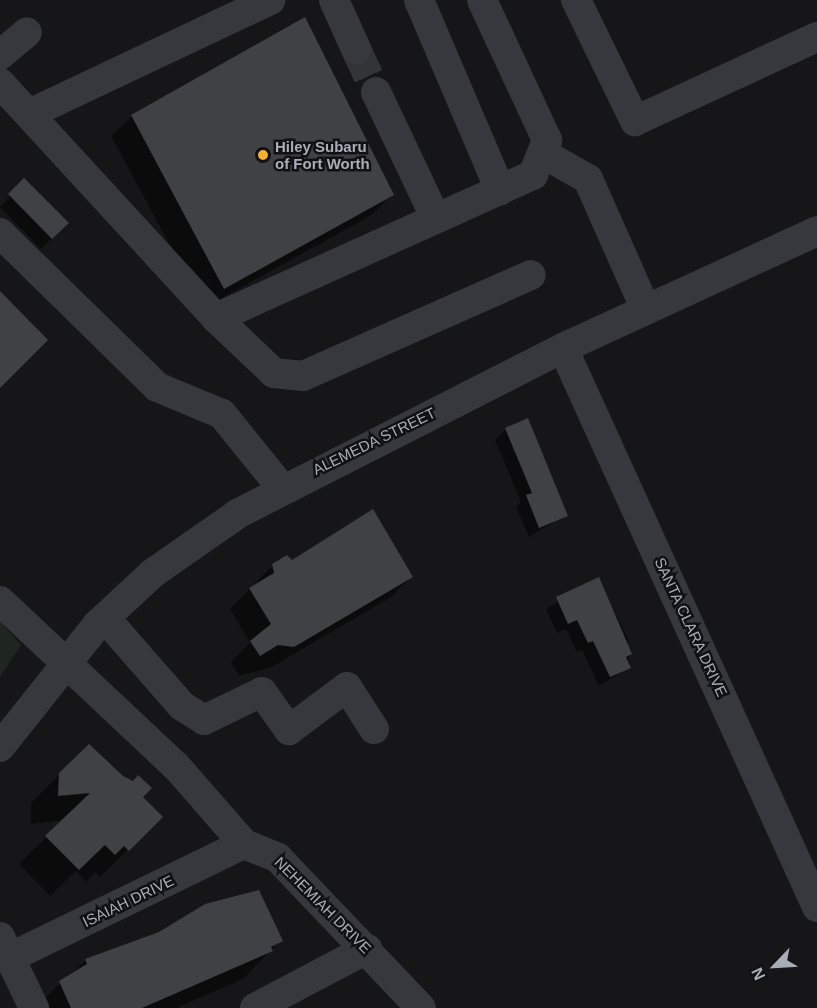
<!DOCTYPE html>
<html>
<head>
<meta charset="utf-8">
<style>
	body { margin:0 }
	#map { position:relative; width:817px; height:1008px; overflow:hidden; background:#161618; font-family:Arial,sans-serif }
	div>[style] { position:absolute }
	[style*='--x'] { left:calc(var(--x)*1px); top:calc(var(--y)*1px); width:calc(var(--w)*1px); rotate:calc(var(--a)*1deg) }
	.green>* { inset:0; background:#1e261f }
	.shadow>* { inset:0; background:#0007 }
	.building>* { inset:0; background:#404145 }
	.minor-tunnel>* { height:30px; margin-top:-15px; transform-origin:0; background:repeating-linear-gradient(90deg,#333438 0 30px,transparent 0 45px) }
	.minor>* { height:30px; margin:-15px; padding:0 15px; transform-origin:15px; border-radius:15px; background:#37383d }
	.dots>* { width:16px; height:16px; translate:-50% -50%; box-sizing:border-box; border:3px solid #111113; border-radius:50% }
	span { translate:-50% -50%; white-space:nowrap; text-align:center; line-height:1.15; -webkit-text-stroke:5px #111113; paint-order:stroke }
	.poi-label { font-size:15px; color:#a8adb8; font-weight:700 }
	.left { translate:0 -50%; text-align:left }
	.street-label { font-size:15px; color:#a8adb8 }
	.north { position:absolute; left:745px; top:936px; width:60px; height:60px; -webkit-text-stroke:4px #111113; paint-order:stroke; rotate:245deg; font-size:16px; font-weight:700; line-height:24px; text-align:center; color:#a8adb8 }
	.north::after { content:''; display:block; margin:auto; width:21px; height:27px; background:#a8adb8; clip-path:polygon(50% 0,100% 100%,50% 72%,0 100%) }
</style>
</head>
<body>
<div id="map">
	<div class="green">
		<div style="clip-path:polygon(0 621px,21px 645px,0 677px)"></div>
	</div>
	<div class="shadow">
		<div style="clip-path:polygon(132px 116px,392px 194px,372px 215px,204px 308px,111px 136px)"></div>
		<div style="clip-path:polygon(24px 181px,67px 223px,41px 249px,0 207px)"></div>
		<div style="clip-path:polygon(506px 429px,566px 515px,529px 537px,516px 507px,521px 502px,495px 440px)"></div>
		<div style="clip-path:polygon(292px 562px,412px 576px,391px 597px,272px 667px,239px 676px,231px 662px,250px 643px,230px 609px,273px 565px)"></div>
		<div style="clip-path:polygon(598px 579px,628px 639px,629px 667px,599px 686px,582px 650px,577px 652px,566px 629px,557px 633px,546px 609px)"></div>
		<div style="clip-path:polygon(60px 774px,141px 797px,161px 817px,100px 877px,95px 872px,86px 882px,76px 871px,50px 896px,19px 864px,64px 820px,31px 824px,31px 803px)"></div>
		<div style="clip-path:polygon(281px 940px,243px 979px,176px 1008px,34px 1008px,86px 960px)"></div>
	</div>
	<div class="building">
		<div style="clip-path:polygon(305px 17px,394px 195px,224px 289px,131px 115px)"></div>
		<div style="clip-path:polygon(24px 178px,69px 223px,52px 239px,8px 194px)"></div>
		<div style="clip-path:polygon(0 291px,48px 340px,0 388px)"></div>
		<div style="clip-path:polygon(528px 418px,568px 516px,539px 528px,526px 495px,532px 493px,505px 428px)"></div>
		<div style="clip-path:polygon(373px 509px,413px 577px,294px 647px,278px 645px,260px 656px,250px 641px,271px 624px,249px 588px,274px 573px,272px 564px,287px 555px,292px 560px)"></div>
		<div style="clip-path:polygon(599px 577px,632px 654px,626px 657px,631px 668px,610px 677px,593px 641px,588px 643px,577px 620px,568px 624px,556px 597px)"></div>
		<div style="clip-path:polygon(89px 744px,123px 776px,133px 781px,138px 775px,152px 788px,143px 797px,163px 817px,129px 851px,124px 846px,115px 855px,105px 845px,79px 870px,45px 836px,90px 793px,58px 796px,59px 773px)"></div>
		<div style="clip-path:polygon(259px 890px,283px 941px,271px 947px,273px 951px,142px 1008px,71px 1008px,59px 981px,87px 964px,85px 959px,159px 932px,205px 904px)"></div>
	</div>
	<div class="minor-tunnel">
		<div style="--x:356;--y:49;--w:47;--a:65.1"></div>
	</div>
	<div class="minor">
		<div style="--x:334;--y:0;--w:54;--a:65.8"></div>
		<div style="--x:419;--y:0;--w:207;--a:66.9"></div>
		<div style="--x:576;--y:0;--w:135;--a:64"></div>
		<div style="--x:635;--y:121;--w:200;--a:-24.8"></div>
		<div style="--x:0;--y:55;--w:35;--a:-40"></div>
		<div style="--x:0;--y:83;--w:319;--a:47.4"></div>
		<div style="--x:216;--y:318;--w:348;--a:-24.3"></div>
		<div style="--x:533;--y:175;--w:38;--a:-68"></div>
		<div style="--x:547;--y:140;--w:154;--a:-114.9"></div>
		<div style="--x:376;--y:92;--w:140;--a:64.7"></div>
		<div style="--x:29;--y:114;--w:267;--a:-25.3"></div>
		<div style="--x:544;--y:154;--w:51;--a:29.6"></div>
		<div style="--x:588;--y:179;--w:143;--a:66.1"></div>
		<div style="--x:0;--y:233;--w:220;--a:44.4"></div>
		<div style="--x:157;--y:387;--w:70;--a:22.6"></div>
		<div style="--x:222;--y:414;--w:94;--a:51.1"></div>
		<div style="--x:216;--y:318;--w:80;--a:43.5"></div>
		<div style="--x:274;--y:373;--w:29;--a:6"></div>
		<div style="--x:303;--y:376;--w:249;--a:-23.9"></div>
		<div style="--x:563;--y:348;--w:614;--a:65.56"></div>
		<div style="--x:0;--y:601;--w:241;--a:43.2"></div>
		<div style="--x:176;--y:766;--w:103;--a:48.9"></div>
		<div style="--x:244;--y:844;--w:37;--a:22"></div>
		<div style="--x:278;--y:858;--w:207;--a:46.4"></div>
		<div style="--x:105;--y:618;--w:117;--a:48.8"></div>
		<div style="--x:182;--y:706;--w:26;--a:32"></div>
		<div style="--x:204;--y:720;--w:64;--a:-25.8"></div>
		<div style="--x:262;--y:692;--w:47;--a:54.6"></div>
		<div style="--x:289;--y:730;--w:72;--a:-36.6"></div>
		<div style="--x:347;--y:687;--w:50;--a:57.3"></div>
		<div style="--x:0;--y:747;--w:156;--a:-51.5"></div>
		<div style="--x:97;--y:625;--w:76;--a:-42.9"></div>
		<div style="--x:153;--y:573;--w:105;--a:-34.9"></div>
		<div style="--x:239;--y:513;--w:364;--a:-27"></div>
		<div style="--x:563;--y:348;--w:280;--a:-24.7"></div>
		<div style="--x:0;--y:937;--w:79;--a:64.4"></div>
		<div style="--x:11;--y:957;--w:259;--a:-25.9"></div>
		<div style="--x:255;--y:1008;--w:127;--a:-27.8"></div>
	</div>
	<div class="dots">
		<div style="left:263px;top:155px;background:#f2b134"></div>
	</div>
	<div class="poi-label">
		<span class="left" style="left:275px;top:155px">Hiley Subaru<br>of Fort Worth</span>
	</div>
	<div class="street-label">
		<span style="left:374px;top:441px;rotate:-26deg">ALEMEDA STREET</span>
		<span style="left:691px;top:627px;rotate:65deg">SANTA CLARA DRIVE</span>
		<span style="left:128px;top:901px;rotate:-26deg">ISAIAH DRIVE</span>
		<span style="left:323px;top:905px;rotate:45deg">NEHEMIAH DRIVE</span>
	</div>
	<div class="north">N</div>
</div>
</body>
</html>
